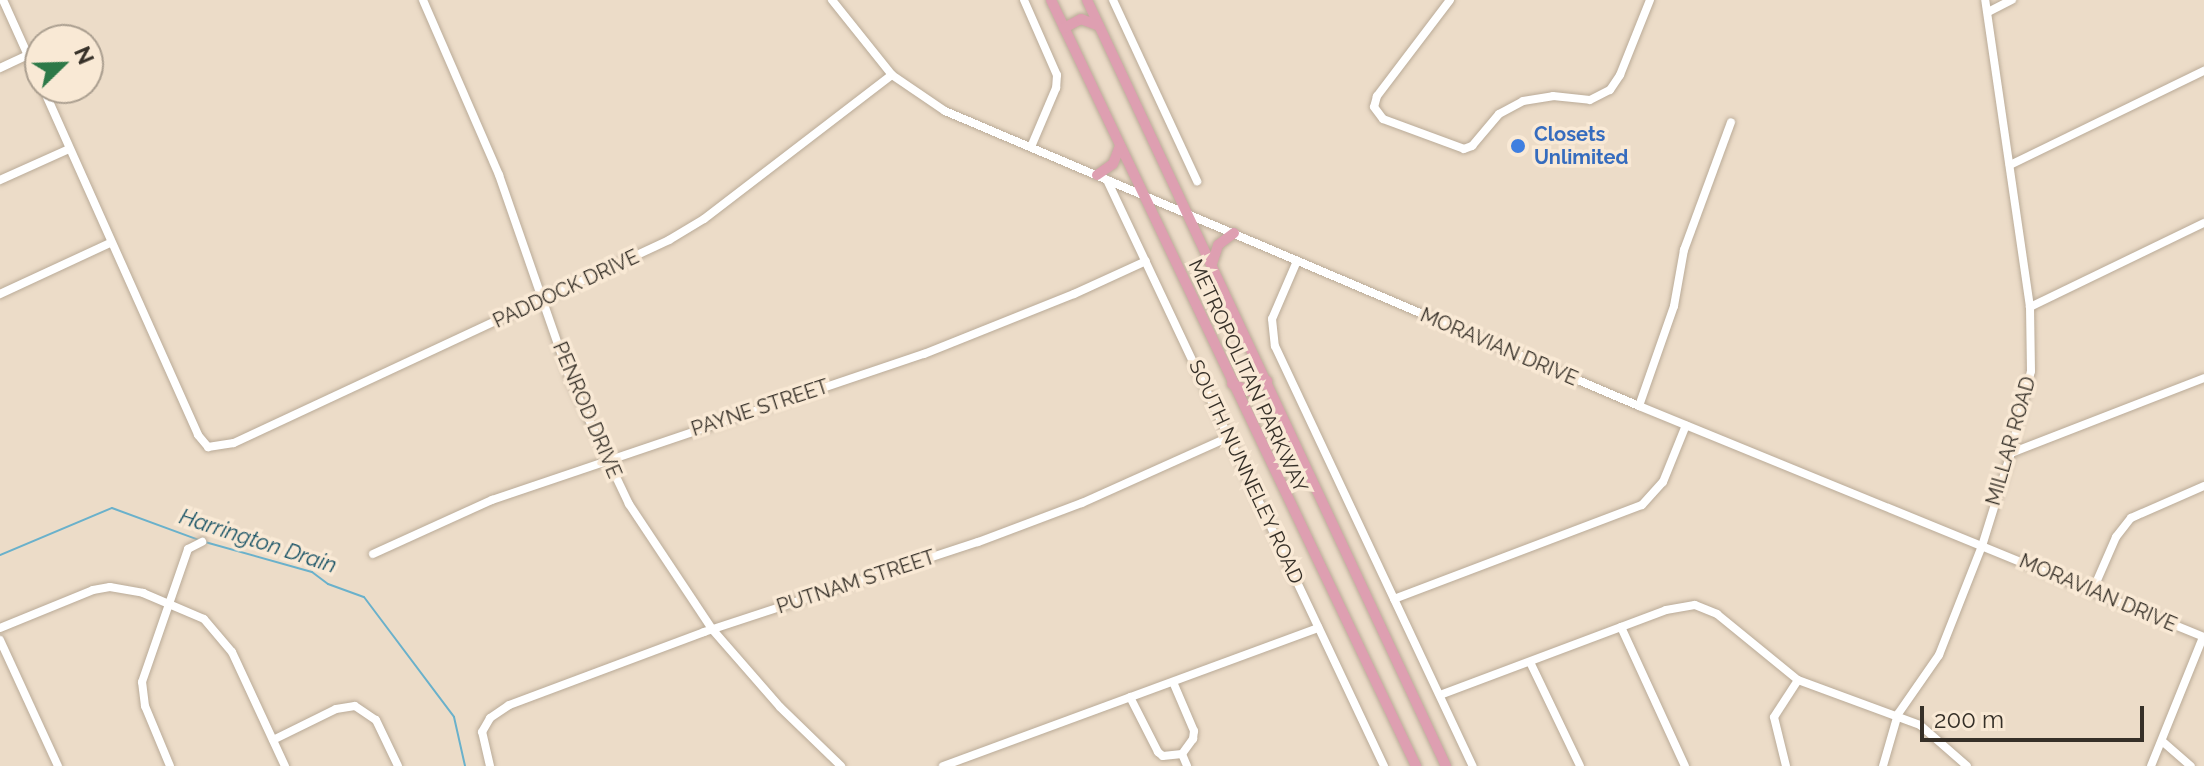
<!DOCTYPE html>
<html>
<head>
<meta charset="utf-8">
<style>
	body { margin:0 }
	#map { position:relative; width:2204px; height:766px; overflow:hidden; background:#ecdcc8; font-family:Raleway,sans-serif }
	div>[style] { position:absolute }
	[style*='--x'] { left:calc(var(--x)*1px); top:calc(var(--y)*1px); width:calc(var(--w)*1px); rotate:calc(var(--a)*1deg) }
	.stream>* { height:2px; margin:-1px; padding:0 1px; transform-origin:1px; border-radius:1px; background:#6ab1cb }
	.roads { filter:drop-shadow(0 0 2px #baab98) drop-shadow(0 0 2px #baab98) }
	.minor>* { height:8px; margin:-4px; padding:0 4px; transform-origin:4px; border-radius:4px; background:#fff }
	.major>* { height:10px; margin:-5px; padding:0 5px; transform-origin:5px; border-radius:5px; background:#de9fb1 }
	.dots>* { width:22px; height:22px; translate:-50% -50%; box-sizing:border-box; border:4px solid #f9e9d5; border-radius:50% }
	span { translate:-50% -50%; white-space:nowrap; text-align:center; line-height:1.15; -webkit-text-stroke:7px #f9e9d5; paint-order:stroke }
	.shop-label { font-size:20px; color:#366cbe; font-weight:700 }
	.left { translate:0 -50%; text-align:left }
	.street-label { font-size:20px; color:#363028 }
	.water-label { font-size:22px; color:#1a5467; font-style:italic }
	.north { position:absolute; left:24px; top:24px; width:80px; height:80px; box-sizing:border-box; background:#f9e9d5; border:2px solid #ab9f90; border-radius:50%; rotate:67deg; font-size:22px; font-weight:700; line-height:32px; text-align:center; color:#363028 }
	.north::after { content:''; display:block; margin:auto; width:28px; height:36px; background:#2d7948; clip-path:polygon(50% 0,100% 100%,50% 72%,0 100%) }
	.scale { position:absolute; left:1920px; top:706px; width:224px; height:36px; box-sizing:border-box; border:4px solid #363028; border-top:0; padding-left:10px; font-size:24px; line-height:28px; white-space:nowrap; color:#363028; -webkit-text-stroke:6px #f9e9d5; paint-order:stroke }
</style>
</head>
<body>
<div id="map">
	<div class="stream">
		<div style="--x:205;--y:542;--w:111;--a:15.7"></div>
		<div style="--x:312;--y:572;--w:20;--a:37"></div>
		<div style="--x:328;--y:584;--w:38;--a:20"></div>
		<div style="--x:364;--y:597;--w:150;--a:53.1"></div>
		<div style="--x:454;--y:717;--w:50;--a:77.3"></div>
		<div style="--x:0;--y:555;--w:121;--a:-22.8"></div>
		<div style="--x:112;--y:508;--w:93;--a:20.2"></div>
	</div>
	<div class="roads">
		<div class="minor">
			<div style="--x:3;--y:0;--w:90;--a:65.7"></div>
			<div style="--x:423;--y:0;--w:191;--a:66.5"></div>
			<div style="--x:499;--y:175;--w:219;--a:70.8"></div>
			<div style="--x:571;--y:382;--w:135;--a:64.6"></div>
			<div style="--x:629;--y:504;--w:150;--a:56.4"></div>
			<div style="--x:712;--y:629;--w:103;--a:48.9"></div>
			<div style="--x:780;--y:707;--w:85;--a:44"></div>
			<div style="--x:832;--y:0;--w:96;--a:51.3"></div>
			<div style="--x:892;--y:75;--w:64;--a:34.2"></div>
			<div style="--x:945;--y:111;--w:754;--a:23.03"></div>
			<div style="--x:1639;--y:406;--w:610;--a:22.24"></div>
			<div style="--x:1024;--y:0;--w:82;--a:66.3"></div>
			<div style="--x:1057;--y:75;--w:13;--a:94"></div>
			<div style="--x:1056;--y:88;--w:64;--a:113"></div>
			<div style="--x:1113;--y:0;--w:200;--a:65.1"></div>
			<div style="--x:1450;--y:0;--w:121;--a:127.2"></div>
			<div style="--x:1377;--y:96;--w:11;--a:105"></div>
			<div style="--x:1374;--y:107;--w:15;--a:53"></div>
			<div style="--x:1383;--y:119;--w:86;--a:20.3"></div>
			<div style="--x:1464;--y:149;--w:9;--a:-21"></div>
			<div style="--x:1472;--y:146;--w:42;--a:-49.8"></div>
			<div style="--x:1499;--y:114;--w:27;--a:-28"></div>
			<div style="--x:1523;--y:101;--w:30;--a:-9"></div>
			<div style="--x:1553;--y:96;--w:37;--a:6"></div>
			<div style="--x:1590;--y:100;--w:22;--a:-27"></div>
			<div style="--x:1610;--y:90;--w:18;--a:-56"></div>
			<div style="--x:1620;--y:75;--w:81;--a:-68.2"></div>
			<div style="--x:1988;--y:12;--w:27;--a:-27"></div>
			<div style="--x:0;--y:68;--w:31;--a:-25"></div>
			<div style="--x:43;--y:88;--w:380;--a:65.9"></div>
			<div style="--x:198;--y:435;--w:16;--a:50"></div>
			<div style="--x:208;--y:447;--w:26;--a:-9"></div>
			<div style="--x:234;--y:443;--w:480;--a:-25"></div>
			<div style="--x:669;--y:240;--w:41;--a:-31"></div>
			<div style="--x:704;--y:219;--w:237;--a:-37.5"></div>
			<div style="--x:2010;--y:165;--w:216;--a:-25.9"></div>
			<div style="--x:0;--y:180;--w:76;--a:-24.2"></div>
			<div style="--x:1107;--y:180;--w:648;--a:64.7"></div>
			<div style="--x:1297;--y:261;--w:63;--a:113.3"></div>
			<div style="--x:1272;--y:319;--w:27;--a:84"></div>
			<div style="--x:1275;--y:346;--w:464;--a:64.8"></div>
			<div style="--x:0;--y:294;--w:121;--a:-24.9"></div>
			<div style="--x:2030;--y:307;--w:193;--a:-25.8"></div>
			<div style="--x:1639;--y:406;--w:106;--a:-70.7"></div>
			<div style="--x:1674;--y:306;--w:57;--a:-79.9"></div>
			<div style="--x:1684;--y:250;--w:136;--a:-69.8"></div>
			<div style="--x:2011;--y:453;--w:207;--a:-21.2"></div>
			<div style="--x:373;--y:554;--w:131;--a:-24.4"></div>
			<div style="--x:492;--y:500;--w:456;--a:-18.7"></div>
			<div style="--x:924;--y:354;--w:162;--a:-21.8"></div>
			<div style="--x:1074;--y:294;--w:79;--a:-24.6"></div>
			<div style="--x:2092;--y:592;--w:60;--a:-66.4"></div>
			<div style="--x:2116;--y:537;--w:24;--a:-52"></div>
			<div style="--x:2131;--y:518;--w:80;--a:-23.7"></div>
			<div style="--x:1394;--y:599;--w:265;--a:-20.8"></div>
			<div style="--x:1642;--y:505;--w:31;--a:-48"></div>
			<div style="--x:1663;--y:482;--w:61;--a:-68"></div>
			<div style="--x:1621;--y:627;--w:153;--a:65.3"></div>
			<div style="--x:0;--y:628;--w:100;--a:-22.2"></div>
			<div style="--x:93;--y:590;--w:17;--a:-10"></div>
			<div style="--x:110;--y:587;--w:34;--a:10"></div>
			<div style="--x:143;--y:593;--w:66;--a:23.1"></div>
			<div style="--x:204;--y:619;--w:43;--a:49.7"></div>
			<div style="--x:232;--y:652;--w:126;--a:65.1"></div>
			<div style="--x:0;--y:640;--w:139;--a:65.3"></div>
			<div style="--x:1530;--y:662;--w:115;--a:64.3"></div>
			<div style="--x:1440;--y:695;--w:241;--a:-20.6"></div>
			<div style="--x:1666;--y:610;--w:29;--a:-10"></div>
			<div style="--x:1695;--y:605;--w:24;--a:22"></div>
			<div style="--x:1717;--y:614;--w:104;--a:39.2"></div>
			<div style="--x:1798;--y:680;--w:130;--a:20.2"></div>
			<div style="--x:1920;--y:725;--w:62;--a:41.1"></div>
			<div style="--x:1130;--y:697;--w:62;--a:63"></div>
			<div style="--x:1158;--y:752;--w:6;--a:39"></div>
			<div style="--x:1163;--y:756;--w:19;--a:-6"></div>
			<div style="--x:1182;--y:754;--w:19;--a:-54"></div>
			<div style="--x:1193;--y:739;--w:8;--a:-83"></div>
			<div style="--x:1194;--y:731;--w:53;--a:-113.2"></div>
			<div style="--x:273;--y:740;--w:70;--a:-26.2"></div>
			<div style="--x:336;--y:709;--w:19;--a:-9"></div>
			<div style="--x:355;--y:706;--w:25;--a:34"></div>
			<div style="--x:376;--y:720;--w:51;--a:64.4"></div>
			<div style="--x:2162;--y:741;--w:38;--a:41"></div>
			<div style="--x:1182;--y:754;--w:13;--a:67"></div>
			<div style="--x:170;--y:766;--w:65;--a:-112.6"></div>
			<div style="--x:145;--y:706;--w:24;--a:-97"></div>
			<div style="--x:142;--y:682;--w:141;--a:-70.9"></div>
			<div style="--x:188;--y:549;--w:16;--a:-27"></div>
			<div style="--x:490;--y:766;--w:35;--a:-103"></div>
			<div style="--x:482;--y:732;--w:16;--a:-60"></div>
			<div style="--x:490;--y:718;--w:23;--a:-34"></div>
			<div style="--x:509;--y:705;--w:208;--a:-20.5"></div>
			<div style="--x:704;--y:632;--w:288;--a:-18.2"></div>
			<div style="--x:978;--y:542;--w:111;--a:-20.6"></div>
			<div style="--x:1082;--y:503;--w:161;--a:-24.2"></div>
			<div style="--x:943;--y:766;--w:400;--a:-20.2"></div>
			<div style="--x:1786;--y:766;--w:50;--a:-103.8"></div>
			<div style="--x:1774;--y:717;--w:44;--a:-57"></div>
			<div style="--x:1883;--y:766;--w:54;--a:-73.9"></div>
			<div style="--x:1898;--y:714;--w:72;--a:-55.2"></div>
			<div style="--x:1939;--y:655;--w:117;--a:-68.5"></div>
			<div style="--x:1982;--y:546;--w:97;--a:-72.7"></div>
			<div style="--x:2011;--y:453;--w:84;--a:-76.3"></div>
			<div style="--x:2031;--y:371;--w:64;--a:-90.9"></div>
			<div style="--x:2030;--y:307;--w:310;--a:-98.3"></div>
			<div style="--x:2151;--y:766;--w:139;--a:-68"></div>
		</div>
		<div class="major">
			<div style="--x:1051;--y:0;--w:849;--a:64.52"></div>
			<div style="--x:1087;--y:0;--w:846;--a:64.89"></div>
			<div style="--x:1064;--y:28;--w:19;--a:-28"></div>
			<div style="--x:1081;--y:19;--w:19;--a:21"></div>
			<div style="--x:1097;--y:175;--w:19;--a:-35"></div>
			<div style="--x:1113;--y:164;--w:19;--a:-69"></div>
			<div style="--x:1212;--y:264;--w:20;--a:-72"></div>
			<div style="--x:1218;--y:245;--w:20;--a:-37"></div>
			<div style="--x:1232;--y:384;--w:18;--a:22"></div>
			<div style="--x:1249;--y:391;--w:21;--a:-29"></div>
		</div>
	</div>
	<div class="dots">
		<div style="left:1518px;top:146px;background:#3f7fe0"></div>
	</div>
	<div class="shop-label">
		<span class="left" style="left:1534px;top:146px">Closets<br>Unlimited</span>
	</div>
	<div class="street-label">
		<span style="left:566px;top:289px;rotate:-25deg">PADDOCK DRIVE</span>
		<span style="left:1499px;top:347px;rotate:23deg">MORAVIAN DRIVE</span>
		<span style="left:1248px;top:376px;rotate:65deg">METROPOLITAN PARKWAY</span>
		<span style="left:760px;top:408px;rotate:-18deg">PAYNE STREET</span>
		<span style="left:587px;top:410px;rotate:67deg">PENROD DRIVE</span>
		<span style="left:2011px;top:441px;rotate:-74deg">MILLAR ROAD</span>
		<span style="left:1246px;top:472px;rotate:65deg">SOUTH NUNNELEY ROAD</span>
		<span style="left:856px;top:582px;rotate:-18deg">PUTNAM STREET</span>
		<span style="left:2098px;top:593px;rotate:23deg">MORAVIAN DRIVE</span>
	</div>
	<div class="water-label">
		<span style="left:258px;top:541px;rotate:18deg">Harrington Drain</span>
	</div>
	<div class="north">N</div>
	<div class="scale">200 m</div>
</div>
</body>
</html>
